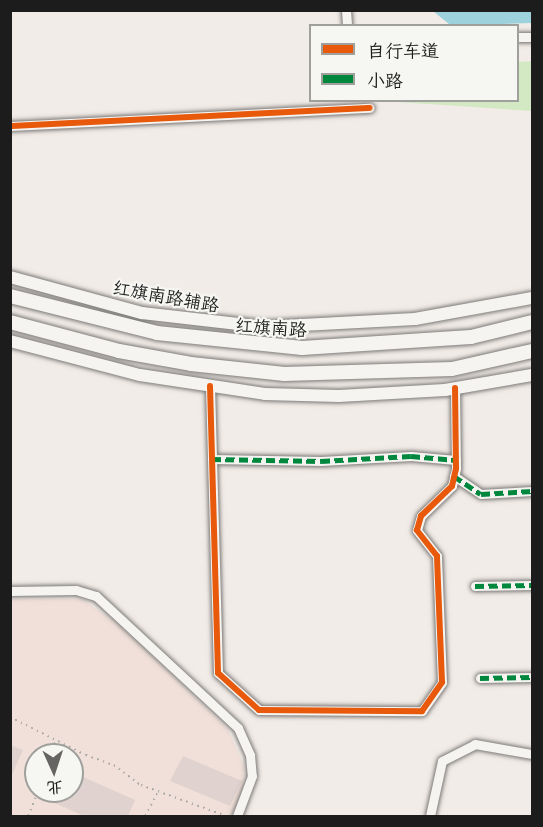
<!DOCTYPE html>
<html>
<head>
<meta charset="utf-8">
<style>
	body { margin:0 }
	#map { position:relative; width:543px; height:827px; overflow:hidden; background:#f2ece8; font-family:"Playpen Sans","LXGW WenKai TC",sans-serif }
	div>[style] { position:absolute }
	[style*='--x'] { left:calc(var(--x)*1px); top:calc(var(--y)*1px); width:calc(var(--w)*1px); rotate:calc(var(--a)*1deg) }
	.built>* { inset:0; background:#f0e0d9 }
	.green>* { inset:0; background:#d3e9c3 }
	.water>* { inset:0; background:#9dd1dc }
	.building>* { inset:0; background:#e0d2ce }
	.path>* { height:1.5px; margin-top:-0.75px; transform-origin:0; background:repeating-linear-gradient(90deg,#abaaa8 0 1.5px,transparent 0 6px) }
	.roads { filter:drop-shadow(0 0 2px #7c7a78) drop-shadow(0 0 2px #7c7a78) }
	.minor>* { height:9px; margin:-4.5px; padding:0 4.5px; transform-origin:4.5px; border-radius:4.5px; background:#f5f4f1 }
	.major>* { height:12px; margin:-6px; padding:0 6px; transform-origin:6px; border-radius:6px; background:#f5f4f1 }
	.highway>* { height:14px; margin:-7px; padding:0 7px; transform-origin:7px; border-radius:7px; background:#f5f4f1 }
	.quiet>* { height:4.5px; margin-top:-2.25px; transform-origin:0; background:repeating-linear-gradient(90deg,#00873e 0 9px,transparent 0 13.5px) }
	.cycleway>* { height:6px; margin:-3px; padding:0 3px; transform-origin:3px; border-radius:3px; background:#e8590c }
	span { translate:-50% -50%; white-space:nowrap; text-align:center; line-height:1.15; -webkit-text-stroke:4.5px #f6f6f2; paint-order:stroke }
	.street-label { font-size:18px; color:#1c1c1c }
	.frame { position:absolute; inset:0; border:12px solid #1c1c1c; pointer-events:none }
	.legend { position:absolute; left:309px; top:24px; width:210px; height:78px; box-sizing:border-box; background:#f6f6f2; border:2px solid #9f9f9c; margin:0; padding:8px 10px; list-style:none; font-size:18px; color:#1c1c1c }
	.legend li { display:flex; align-items:center; gap:12px; height:30px }
	.legend b { width:30px; border:2px solid #9f9f9c }
	.north { position:absolute; left:24px; top:743px; width:60px; height:60px; box-sizing:border-box; background:#f6f6f2; border:2px solid #9f9f9c; border-radius:50%; rotate:177deg; font-size:16px; font-weight:700; line-height:24px; text-align:center; color:#1c1c1c }
	.north::after { content:''; display:block; margin:auto; width:21px; height:27px; background:#676563; clip-path:polygon(50% 0,100% 100%,50% 72%,0 100%) }
</style>
</head>
<body>
<div id="map">
	<div class="built">
		<div style="clip-path:polygon(evenodd,10px 599px,82px 599px,121px 626px,228px 729px,244px 766px,243px 792px,231px 816px,11px 816px,10px 599px,36px 755px,72px 755px,72px 791px,36px 791px,36px 755px)"></div>
	</div>
	<div class="green">
		<div style="clip-path:polygon(532px 61px,532px 111px,382px 101px,518px 100px,518px 62px)"></div>
	</div>
	<div class="water">
		<div style="clip-path:polygon(433px 11px,532px 11px,532px 23px,463px 25px,449px 24px)"></div>
	</div>
	<div class="building">
		<div style="clip-path:polygon(10px 745px,23px 750px,10px 779px)"></div>
		<div style="clip-path:polygon(183px 756px,242px 781px,230px 806px,170px 781px)"></div>
		<div style="clip-path:polygon(72px 772px,135px 800px,128px 816px,84px 816px,52px 802px,57px 791px,72px 791px)"></div>
	</div>
	<div class="path">
		<div style="--x:10;--y:717;--w:85;--a:26.6"></div>
		<div style="--x:86;--y:755;--w:30;--a:20"></div>
		<div style="--x:114;--y:765;--w:34;--a:37"></div>
		<div style="--x:141;--y:785;--w:90;--a:20"></div>
		<div style="--x:49;--y:755;--w:14;--a:-65"></div>
		<div style="--x:28;--y:816;--w:27;--a:-68"></div>
		<div style="--x:145;--y:816;--w:26;--a:-62"></div>
	</div>
	<div class="roads">
		<div class="minor">
			<div style="--x:346;--y:10;--w:16;--a:86"></div>
			<div style="--x:518;--y:37;--w:14;--a:0"></div>
			<div style="--x:10;--y:126;--w:360;--a:-2.9"></div>
			<div style="--x:210;--y:386;--w:287;--a:88.4"></div>
			<div style="--x:218;--y:673;--w:55;--a:42.1"></div>
			<div style="--x:259;--y:710;--w:163;--a:0.4"></div>
			<div style="--x:422;--y:711;--w:35;--a:-55"></div>
			<div style="--x:442;--y:682;--w:126;--a:-92.3"></div>
			<div style="--x:437;--y:556;--w:33;--a:-128"></div>
			<div style="--x:417;--y:530;--w:15;--a:-74"></div>
			<div style="--x:421;--y:516;--w:43;--a:-44.1"></div>
			<div style="--x:452;--y:486;--w:18;--a:-77"></div>
			<div style="--x:456;--y:468;--w:80;--a:-90.7"></div>
			<div style="--x:212;--y:459;--w:109;--a:1.1"></div>
			<div style="--x:321;--y:461;--w:90;--a:-3.2"></div>
			<div style="--x:411;--y:456;--w:45;--a:5.1"></div>
			<div style="--x:454;--y:476;--w:32;--a:34"></div>
			<div style="--x:481;--y:494;--w:51;--a:-3.4"></div>
			<div style="--x:475;--y:586;--w:57;--a:-1"></div>
			<div style="--x:10;--y:591;--w:66;--a:-0.9"></div>
			<div style="--x:76;--y:590;--w:21;--a:17"></div>
			<div style="--x:96;--y:596;--w:194;--a:42.9"></div>
			<div style="--x:238;--y:728;--w:30;--a:66"></div>
			<div style="--x:250;--y:755;--w:21;--a:85"></div>
			<div style="--x:252;--y:776;--w:43;--a:110.6"></div>
			<div style="--x:480;--y:678;--w:52;--a:-1.1"></div>
			<div style="--x:430;--y:816;--w:56;--a:-77.7"></div>
			<div style="--x:442;--y:761;--w:37;--a:-27"></div>
			<div style="--x:475;--y:744;--w:58;--a:10"></div>
		</div>
		<div class="major">
			<div style="--x:10;--y:277;--w:137;--a:15.3"></div>
			<div style="--x:142;--y:313;--w:123;--a:6.5"></div>
			<div style="--x:264;--y:327;--w:151;--a:-3"></div>
			<div style="--x:415;--y:319;--w:119;--a:-10.2"></div>
			<div style="--x:10;--y:341;--w:134;--a:14.7"></div>
			<div style="--x:140;--y:375;--w:126;--a:8.6"></div>
			<div style="--x:265;--y:394;--w:74;--a:1.5"></div>
			<div style="--x:339;--y:396;--w:106;--a:-3.2"></div>
			<div style="--x:445;--y:390;--w:88;--a:-9.8"></div>
		</div>
		<div class="highway">
			<div style="--x:10;--y:296;--w:152;--a:14.1"></div>
			<div style="--x:157;--y:333;--w:146;--a:5.9"></div>
			<div style="--x:302;--y:348;--w:169;--a:-3.7"></div>
			<div style="--x:471;--y:337;--w:63;--a:-13.8"></div>
			<div style="--x:10;--y:322;--w:113;--a:14.9"></div>
			<div style="--x:119;--y:351;--w:73;--a:10.2"></div>
			<div style="--x:191;--y:364;--w:94;--a:6.1"></div>
			<div style="--x:284;--y:374;--w:168;--a:-1.7"></div>
			<div style="--x:452;--y:369;--w:82;--a:-12.7"></div>
		</div>
	</div>
	<div class="quiet">
		<div style="--x:212;--y:459;--w:109;--a:1.1"></div>
		<div style="--x:321;--y:461;--w:90;--a:-3.2"></div>
		<div style="--x:411;--y:456;--w:45;--a:5.1"></div>
		<div style="--x:454;--y:476;--w:32;--a:34"></div>
		<div style="--x:481;--y:494;--w:51;--a:-3.4"></div>
		<div style="--x:475;--y:586;--w:57;--a:-1"></div>
		<div style="--x:480;--y:678;--w:52;--a:-1.1"></div>
	</div>
	<div class="cycleway">
		<div style="--x:10;--y:126;--w:360;--a:-2.9"></div>
		<div style="--x:210;--y:386;--w:287;--a:88.4"></div>
		<div style="--x:218;--y:673;--w:55;--a:42.1"></div>
		<div style="--x:259;--y:710;--w:163;--a:0.4"></div>
		<div style="--x:422;--y:711;--w:35;--a:-55"></div>
		<div style="--x:442;--y:682;--w:126;--a:-92.3"></div>
		<div style="--x:437;--y:556;--w:33;--a:-128"></div>
		<div style="--x:417;--y:530;--w:15;--a:-74"></div>
		<div style="--x:421;--y:516;--w:43;--a:-44.1"></div>
		<div style="--x:452;--y:486;--w:18;--a:-77"></div>
		<div style="--x:456;--y:468;--w:80;--a:-90.7"></div>
	</div>
	<div class="street-label">
		<span style="left:166px;top:296px;rotate:10deg">红旗南路辅路</span>
		<span style="left:271px;top:327px;rotate:4deg">红旗南路</span>
	</div>
	<div class="frame"></div>
	<ul class="legend">
	<li><b style="height:8px;background:#e8590c"></b>自行车道</li>
	<li><b style="height:8px;background:#00873e"></b>小路</li>
	</ul>
	<div class="north">北</div>
</div>
</body>
</html>
